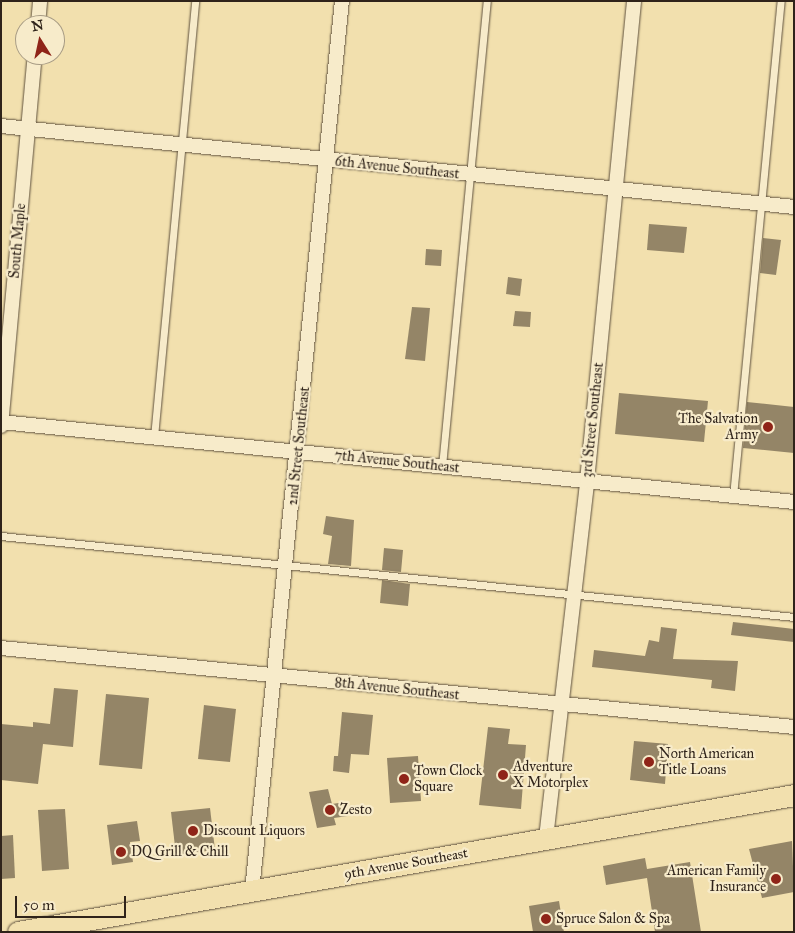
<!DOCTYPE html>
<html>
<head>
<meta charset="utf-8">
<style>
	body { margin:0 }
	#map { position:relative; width:795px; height:933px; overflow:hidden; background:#f2e0ae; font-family:"IM FELL Great Primer",serif }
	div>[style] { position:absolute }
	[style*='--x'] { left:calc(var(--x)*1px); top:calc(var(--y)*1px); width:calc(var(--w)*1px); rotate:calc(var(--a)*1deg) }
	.building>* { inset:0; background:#948567 }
	.roads { filter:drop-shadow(0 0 1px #60523f) drop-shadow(0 0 1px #60523f) }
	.lane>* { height:7px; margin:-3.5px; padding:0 3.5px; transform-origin:3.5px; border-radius:3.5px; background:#f7ebca }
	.street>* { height:14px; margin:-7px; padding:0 7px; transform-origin:7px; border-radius:7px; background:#f7ebca }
	.primary>* { height:21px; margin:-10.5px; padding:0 10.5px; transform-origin:10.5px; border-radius:10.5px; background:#f2e0ae }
	.dots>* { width:14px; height:14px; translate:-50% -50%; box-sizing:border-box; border:2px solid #f7ebca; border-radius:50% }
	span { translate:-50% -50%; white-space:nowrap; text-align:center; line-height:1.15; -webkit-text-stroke:4.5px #f7ebca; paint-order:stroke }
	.street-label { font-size:14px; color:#2f231a }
	.poi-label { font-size:14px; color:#2f231a }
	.right { translate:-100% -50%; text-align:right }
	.left { translate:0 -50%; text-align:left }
	.frame { position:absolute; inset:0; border:2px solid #2f231a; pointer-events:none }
	.north { position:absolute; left:15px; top:15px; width:50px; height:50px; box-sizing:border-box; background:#f7ebca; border:1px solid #a79b84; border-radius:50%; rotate:350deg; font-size:14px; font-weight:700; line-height:20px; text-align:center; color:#2f231a }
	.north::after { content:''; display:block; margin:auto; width:18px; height:22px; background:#8f2418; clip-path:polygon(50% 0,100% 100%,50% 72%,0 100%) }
	.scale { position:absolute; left:15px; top:896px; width:111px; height:22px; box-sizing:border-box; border:2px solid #2f231a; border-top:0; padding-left:6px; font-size:15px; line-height:18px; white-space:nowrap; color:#2f231a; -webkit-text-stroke:4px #f7ebca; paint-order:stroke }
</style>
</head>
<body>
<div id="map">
	<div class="building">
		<div style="clip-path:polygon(649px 224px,687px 227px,684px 253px,647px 250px)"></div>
		<div style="clip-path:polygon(763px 238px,781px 240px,776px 275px,760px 273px)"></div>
		<div style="clip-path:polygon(426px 249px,442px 250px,441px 266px,425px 265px)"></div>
		<div style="clip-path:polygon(508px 277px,522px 279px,520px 296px,506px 294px)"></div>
		<div style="clip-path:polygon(412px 307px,430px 308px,425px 361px,405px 359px)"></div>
		<div style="clip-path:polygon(515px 311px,531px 312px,530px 327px,513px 326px)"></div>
		<div style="clip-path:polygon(619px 393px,708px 401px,704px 442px,615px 434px)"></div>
		<div style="clip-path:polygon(747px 402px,794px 407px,794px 453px,743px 448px)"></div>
		<div style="clip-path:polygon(326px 516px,354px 520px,351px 566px,328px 564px,332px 536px,323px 534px)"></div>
		<div style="clip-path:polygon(384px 548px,403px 550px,401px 572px,382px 570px)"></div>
		<div style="clip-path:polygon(382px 580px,410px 584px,408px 606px,380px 603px)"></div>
		<div style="clip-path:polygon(733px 622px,794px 629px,794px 642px,731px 635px)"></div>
		<div style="clip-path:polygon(661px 627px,677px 629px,673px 659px,738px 661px,735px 691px,711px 688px,712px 680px,592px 667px,594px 650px,645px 656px,649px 640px,659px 642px)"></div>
		<div style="clip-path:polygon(54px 688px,78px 690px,73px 747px,43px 744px,38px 784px,1px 780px,1px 724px,33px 727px,33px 722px,50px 724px)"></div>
		<div style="clip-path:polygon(106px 694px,149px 698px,142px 769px,99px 765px)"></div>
		<div style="clip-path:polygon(204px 705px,236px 709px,230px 762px,198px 759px)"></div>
		<div style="clip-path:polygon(342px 712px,373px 715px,369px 755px,351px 754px,349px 773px,333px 771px,334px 756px,338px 756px)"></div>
		<div style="clip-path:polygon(488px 727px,510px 729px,508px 744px,526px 745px,521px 809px,479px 805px)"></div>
		<div style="clip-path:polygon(634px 741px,668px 744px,665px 784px,630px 780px)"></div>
		<div style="clip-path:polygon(418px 756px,421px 801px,390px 803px,387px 758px)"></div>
		<div style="clip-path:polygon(328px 789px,332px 804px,345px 802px,348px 816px,334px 818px,336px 825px,317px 828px,309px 792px)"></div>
		<div style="clip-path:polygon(210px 808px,215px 850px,176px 855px,171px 812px)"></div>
		<div style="clip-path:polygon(65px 809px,69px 869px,42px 871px,38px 810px)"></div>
		<div style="clip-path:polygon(137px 821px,140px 841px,130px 842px,133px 862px,112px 865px,107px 825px)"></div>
		<div style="clip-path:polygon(13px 835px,15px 878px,1px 879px,1px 836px)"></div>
		<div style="clip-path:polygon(792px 841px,794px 892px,762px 898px,749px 849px)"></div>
		<div style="clip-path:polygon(645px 858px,647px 869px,690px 862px,701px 932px,655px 932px,647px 878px,606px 885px,603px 866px)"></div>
		<div style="clip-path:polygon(559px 901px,564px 932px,533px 932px,529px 906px)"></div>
	</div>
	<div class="roads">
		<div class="lane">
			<div style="--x:154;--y:437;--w:438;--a:-84.6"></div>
			<div style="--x:442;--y:466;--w:467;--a:-84.5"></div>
			<div style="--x:733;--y:496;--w:497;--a:-84.5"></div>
			<div style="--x:1;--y:536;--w:797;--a:5.83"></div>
		</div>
		<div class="street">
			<div style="--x:38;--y:25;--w:24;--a:-85"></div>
			<div style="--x:1;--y:126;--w:797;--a:5.83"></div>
			<div style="--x:1;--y:422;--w:797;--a:5.76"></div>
			<div style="--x:1;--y:426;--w:373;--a:-84.8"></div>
			<div style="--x:1;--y:648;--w:797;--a:5.69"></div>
			<div style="--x:546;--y:838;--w:359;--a:-83.4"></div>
			<div style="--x:587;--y:481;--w:482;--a:-84.4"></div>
			<div style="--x:252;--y:891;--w:895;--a:-84.23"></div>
		</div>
		<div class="primary">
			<div style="--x:18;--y:932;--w:788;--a:-10.01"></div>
		</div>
	</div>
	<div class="dots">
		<div style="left:768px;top:427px;background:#8f2418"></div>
		<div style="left:649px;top:762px;background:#8f2418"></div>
		<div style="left:503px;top:775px;background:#8f2418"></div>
		<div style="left:404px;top:779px;background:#8f2418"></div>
		<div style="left:330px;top:810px;background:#8f2418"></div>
		<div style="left:193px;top:831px;background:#8f2418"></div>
		<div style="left:121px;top:852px;background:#8f2418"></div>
		<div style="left:776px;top:879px;background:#8f2418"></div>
		<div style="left:546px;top:919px;background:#8f2418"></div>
	</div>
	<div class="street-label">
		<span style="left:397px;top:168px;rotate:6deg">6th Avenue Southeast</span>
		<span style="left:18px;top:241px;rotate:-85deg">South Maple</span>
		<span style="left:593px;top:420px;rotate:-84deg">3rd Street Southeast</span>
		<span style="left:299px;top:446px;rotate:-84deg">2nd Street Southeast</span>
		<span style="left:397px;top:462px;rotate:6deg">7th Avenue Southeast</span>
		<span style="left:397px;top:689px;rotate:6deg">8th Avenue Southeast</span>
		<span style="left:406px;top:864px;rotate:-10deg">9th Avenue Southeast</span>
	</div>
	<div class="poi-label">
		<span class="right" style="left:758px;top:427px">The Salvation<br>Army</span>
		<span class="left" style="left:659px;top:762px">North American<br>Title Loans</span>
		<span class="left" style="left:513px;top:775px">Adventure<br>X Motorplex</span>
		<span class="left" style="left:414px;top:779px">Town Clock<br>Square</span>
		<span class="left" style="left:340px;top:810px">Zesto</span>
		<span class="left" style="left:203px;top:831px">Discount Liquors</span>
		<span class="left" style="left:131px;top:852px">DQ Grill &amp; Chill</span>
		<span class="right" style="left:766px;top:879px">American Family<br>Insurance</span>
		<span class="left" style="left:556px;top:919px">Spruce Salon &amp; Spa</span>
	</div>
	<div class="frame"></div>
	<div class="north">N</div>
	<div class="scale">50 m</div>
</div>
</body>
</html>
